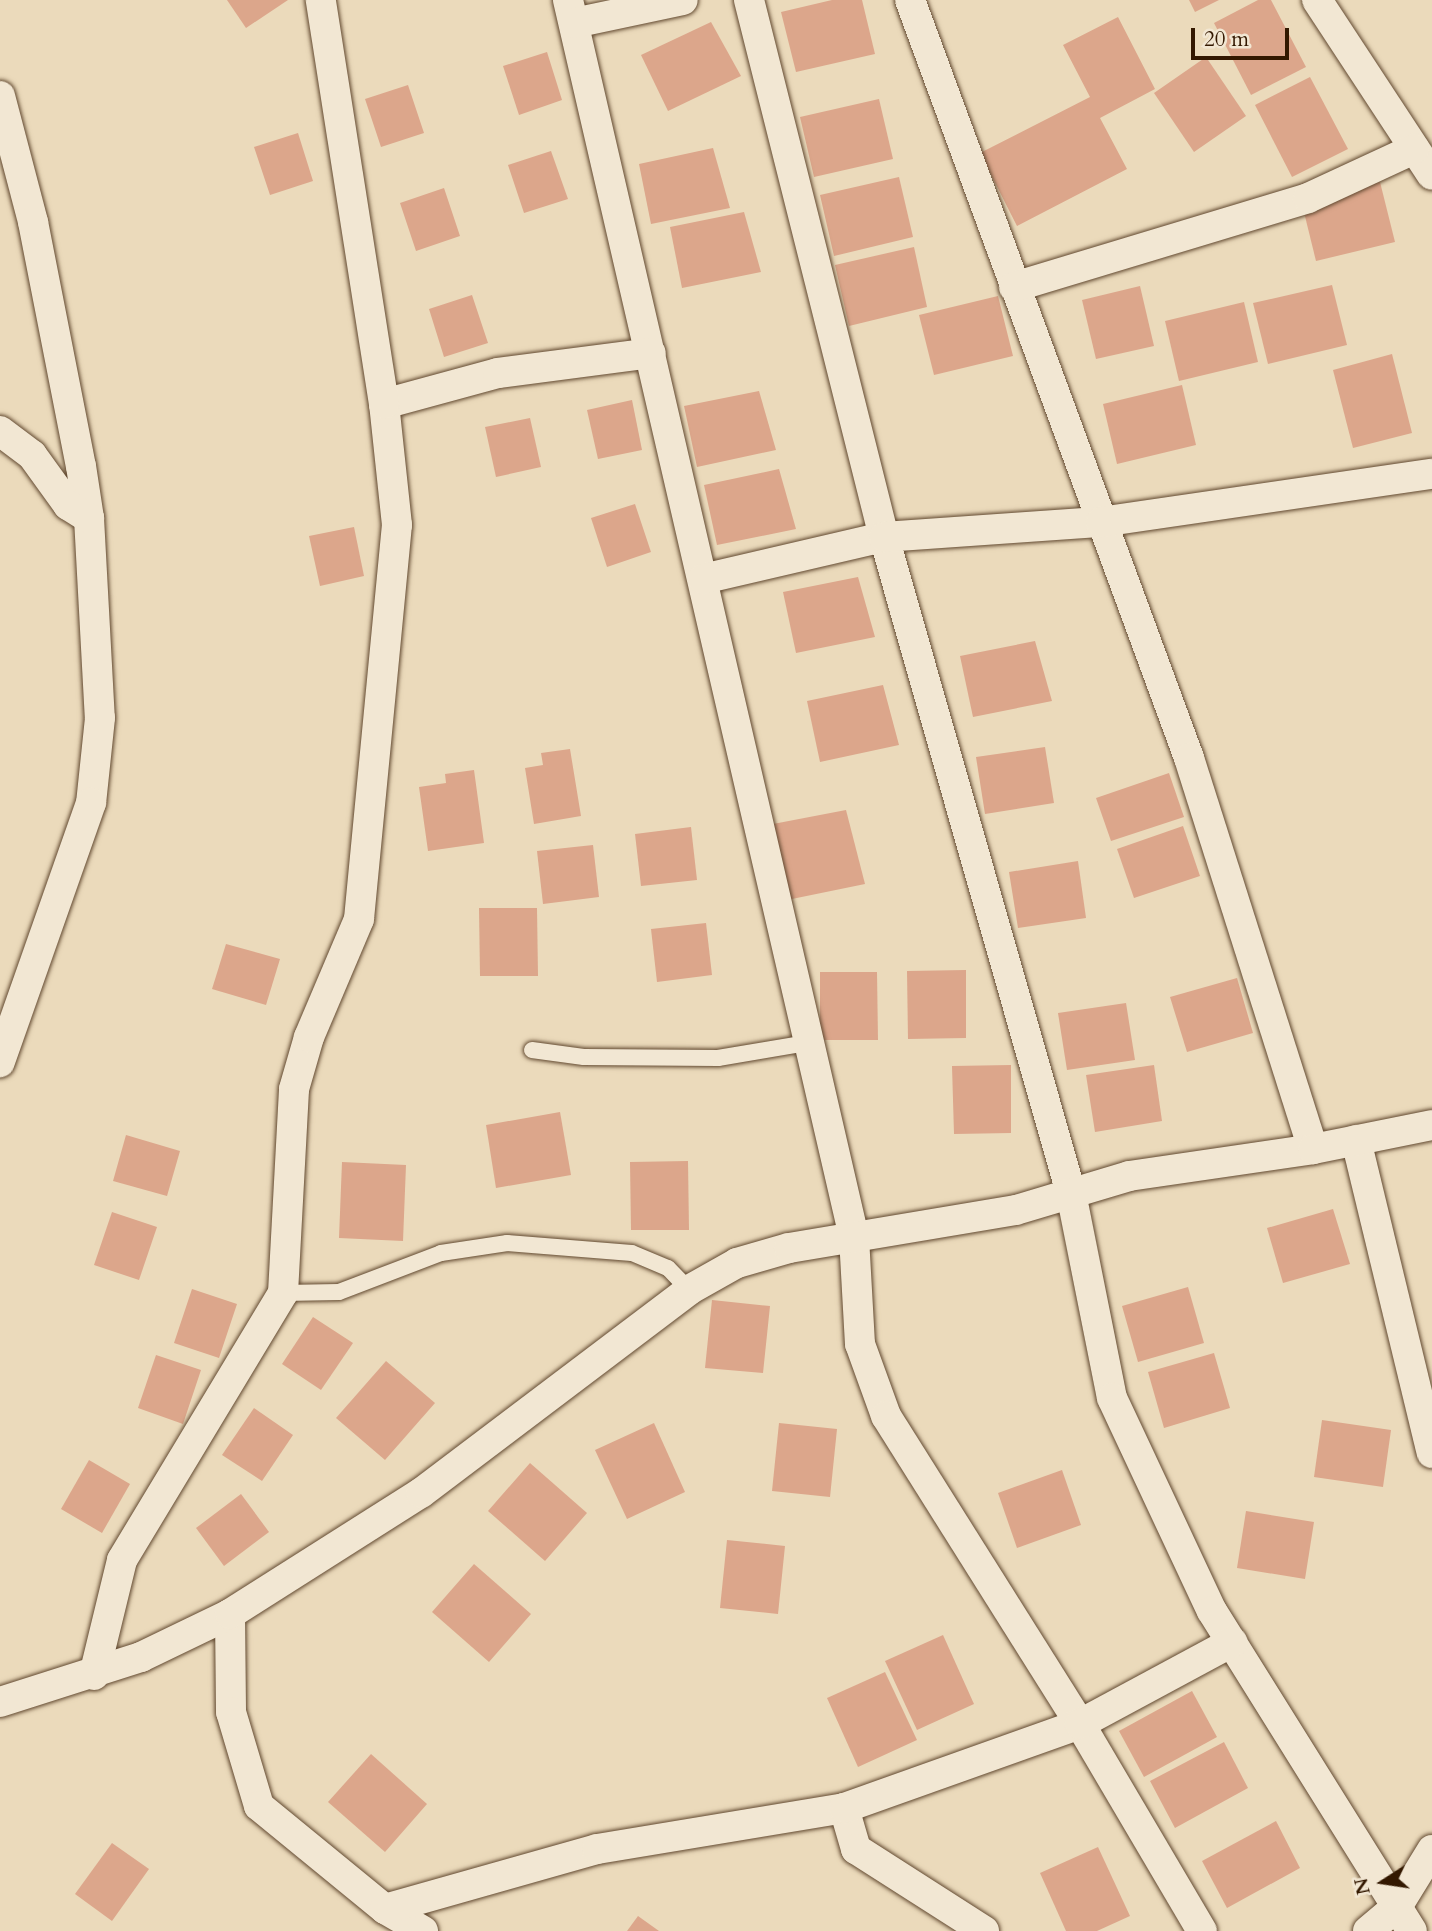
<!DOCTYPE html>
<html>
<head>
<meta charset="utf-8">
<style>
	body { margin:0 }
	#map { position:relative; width:1432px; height:1931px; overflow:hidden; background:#ebdabb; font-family:Cardo,serif }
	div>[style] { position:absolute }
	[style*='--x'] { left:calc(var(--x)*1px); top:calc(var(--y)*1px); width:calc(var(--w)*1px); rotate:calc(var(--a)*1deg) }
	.building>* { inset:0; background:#dca68b }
	.roads { filter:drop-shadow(0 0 2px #61482f) drop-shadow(0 0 2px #61482f) }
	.service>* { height:16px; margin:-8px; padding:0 8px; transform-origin:8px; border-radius:8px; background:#f2e7d3 }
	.minor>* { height:30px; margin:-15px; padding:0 15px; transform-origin:15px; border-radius:15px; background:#f2e7d3 }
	span { translate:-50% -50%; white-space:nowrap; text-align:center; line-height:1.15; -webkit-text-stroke:7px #f2e7d3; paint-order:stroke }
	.north { position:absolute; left:1348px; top:1847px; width:70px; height:70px; -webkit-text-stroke:5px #f2e7d3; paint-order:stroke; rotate:258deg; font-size:19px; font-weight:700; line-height:28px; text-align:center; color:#331800 }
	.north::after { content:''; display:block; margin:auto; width:24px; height:32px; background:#331800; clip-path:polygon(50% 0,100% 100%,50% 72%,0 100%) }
	.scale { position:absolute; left:1191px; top:28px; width:98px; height:32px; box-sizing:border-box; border:4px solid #331800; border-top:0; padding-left:9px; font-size:21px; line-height:24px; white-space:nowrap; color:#331800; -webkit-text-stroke:5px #f2e7d3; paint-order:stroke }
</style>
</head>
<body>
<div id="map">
	<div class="building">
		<div style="clip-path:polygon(227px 0,288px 0,246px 28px)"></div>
		<div style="clip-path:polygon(832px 0,862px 0,875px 54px,796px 72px,781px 12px)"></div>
		<div style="clip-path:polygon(1189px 0,1219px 0,1195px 12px)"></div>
		<div style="clip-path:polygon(1258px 0,1271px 0,1306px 67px,1251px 95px,1214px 23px)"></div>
		<div style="clip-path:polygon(1118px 17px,1155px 89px,1100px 118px,1127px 169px,1017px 226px,980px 153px,1090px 97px,1063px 45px)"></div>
		<div style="clip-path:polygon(711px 22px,741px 76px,668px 111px,641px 55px)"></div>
		<div style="clip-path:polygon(547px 52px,562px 100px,519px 115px,503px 66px)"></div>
		<div style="clip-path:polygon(1206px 57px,1246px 116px,1194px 152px,1154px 93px)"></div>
		<div style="clip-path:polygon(1310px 77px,1348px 149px,1292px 177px,1255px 105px)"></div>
		<div style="clip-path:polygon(408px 85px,424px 133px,381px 147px,365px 99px)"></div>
		<div style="clip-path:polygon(879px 99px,893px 159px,814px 177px,800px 117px)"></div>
		<div style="clip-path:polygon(298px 133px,313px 181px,270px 195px,254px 147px)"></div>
		<div style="clip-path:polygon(713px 148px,730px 208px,651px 224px,639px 164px)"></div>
		<div style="clip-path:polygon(551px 151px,568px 199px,524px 213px,508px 165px)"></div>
		<div style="clip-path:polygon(899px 177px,913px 237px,834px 256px,820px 195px)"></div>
		<div style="clip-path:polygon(1380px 182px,1395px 242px,1316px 261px,1301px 200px)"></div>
		<div style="clip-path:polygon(444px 188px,460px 236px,416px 251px,400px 203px)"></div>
		<div style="clip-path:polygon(744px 212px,761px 272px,682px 288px,670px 227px)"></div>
		<div style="clip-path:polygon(914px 247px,927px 307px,849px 326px,835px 265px)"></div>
		<div style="clip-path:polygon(1332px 285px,1347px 345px,1268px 364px,1253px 303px)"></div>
		<div style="clip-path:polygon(1140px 286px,1154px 346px,1096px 359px,1082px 300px)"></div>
		<div style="clip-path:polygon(472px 295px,488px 343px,444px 357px,429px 309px)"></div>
		<div style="clip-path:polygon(998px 296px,1013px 356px,934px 375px,919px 315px)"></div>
		<div style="clip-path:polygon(1244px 302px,1258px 362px,1179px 381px,1165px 321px)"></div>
		<div style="clip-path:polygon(1392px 354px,1412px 433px,1353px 448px,1333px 370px)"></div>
		<div style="clip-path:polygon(1182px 385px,1196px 445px,1117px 464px,1103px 404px)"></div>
		<div style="clip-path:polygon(759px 391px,776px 450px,697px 467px,684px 406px)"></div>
		<div style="clip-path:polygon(632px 400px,642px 450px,598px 459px,587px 410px)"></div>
		<div style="clip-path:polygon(530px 418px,541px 467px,496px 477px,485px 427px)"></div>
		<div style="clip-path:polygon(779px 469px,796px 529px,717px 545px,704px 485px)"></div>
		<div style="clip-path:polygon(635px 504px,651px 552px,607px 567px,591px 518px)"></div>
		<div style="clip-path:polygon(354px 527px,364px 576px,320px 586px,309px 536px)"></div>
		<div style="clip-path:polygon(858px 577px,875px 637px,796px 653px,783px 592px)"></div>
		<div style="clip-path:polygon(1035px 641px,1052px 701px,973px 717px,960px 656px)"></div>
		<div style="clip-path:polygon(883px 685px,899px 745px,820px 762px,807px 701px)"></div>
		<div style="clip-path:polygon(1045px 747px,1054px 803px,985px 814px,976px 757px)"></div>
		<div style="clip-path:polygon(570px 749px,581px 816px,534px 824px,525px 768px,543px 765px,541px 753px)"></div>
		<div style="clip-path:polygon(474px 770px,484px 843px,428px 851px,419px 787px,446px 783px,445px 774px)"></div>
		<div style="clip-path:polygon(1169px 773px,1184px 817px,1111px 841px,1096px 798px)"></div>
		<div style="clip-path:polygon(846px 810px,865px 884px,787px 900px,773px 824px)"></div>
		<div style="clip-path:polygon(1183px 826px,1200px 876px,1134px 898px,1117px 849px)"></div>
		<div style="clip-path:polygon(691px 827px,697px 880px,641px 886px,635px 834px)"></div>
		<div style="clip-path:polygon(593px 845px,599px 897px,543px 904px,537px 851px)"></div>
		<div style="clip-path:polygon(1078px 861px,1086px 918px,1018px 928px,1009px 872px)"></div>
		<div style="clip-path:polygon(479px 908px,537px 908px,538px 976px,480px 976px)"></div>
		<div style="clip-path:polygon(706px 923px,712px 975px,657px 982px,651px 929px)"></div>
		<div style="clip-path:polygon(226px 944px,280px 959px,266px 1005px,212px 989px)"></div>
		<div style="clip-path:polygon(966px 970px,966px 1038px,908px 1039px,907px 971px)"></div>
		<div style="clip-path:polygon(820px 972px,877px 972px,878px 1040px,820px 1040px)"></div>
		<div style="clip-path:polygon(1237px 978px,1253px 1033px,1187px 1052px,1170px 997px)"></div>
		<div style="clip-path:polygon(1126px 1003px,1135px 1060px,1067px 1070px,1058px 1013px)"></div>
		<div style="clip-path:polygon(1011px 1065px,1011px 1133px,954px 1134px,952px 1066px)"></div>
		<div style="clip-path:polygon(1154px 1065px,1162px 1121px,1095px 1132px,1086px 1075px)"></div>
		<div style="clip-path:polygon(560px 1112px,571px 1175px,496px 1188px,486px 1125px)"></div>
		<div style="clip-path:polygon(126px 1135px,180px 1151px,167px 1196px,113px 1181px)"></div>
		<div style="clip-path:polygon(688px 1161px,689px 1230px,631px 1230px,630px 1162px)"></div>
		<div style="clip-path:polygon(342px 1162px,406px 1165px,403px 1241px,339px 1238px)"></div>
		<div style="clip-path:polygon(1333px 1209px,1350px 1264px,1283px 1283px,1267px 1228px)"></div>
		<div style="clip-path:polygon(112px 1212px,157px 1227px,139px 1280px,94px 1265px)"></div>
		<div style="clip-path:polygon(1188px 1287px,1204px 1343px,1138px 1362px,1122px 1306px)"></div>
		<div style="clip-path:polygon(192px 1289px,237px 1304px,219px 1358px,174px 1343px)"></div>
		<div style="clip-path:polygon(712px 1300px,770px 1306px,763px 1373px,705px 1368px)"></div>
		<div style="clip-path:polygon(313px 1317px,353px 1343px,321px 1390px,282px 1364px)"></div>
		<div style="clip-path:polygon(1214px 1353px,1230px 1408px,1164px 1428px,1148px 1372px)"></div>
		<div style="clip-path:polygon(156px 1355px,201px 1370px,183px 1424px,138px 1408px)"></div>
		<div style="clip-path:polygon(386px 1361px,435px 1403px,385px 1460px,336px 1418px)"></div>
		<div style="clip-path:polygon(254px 1408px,293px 1435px,262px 1481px,222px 1455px)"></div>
		<div style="clip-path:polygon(1322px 1420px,1391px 1430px,1383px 1487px,1314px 1477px)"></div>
		<div style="clip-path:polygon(654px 1423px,685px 1492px,627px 1519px,595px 1450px)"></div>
		<div style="clip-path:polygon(779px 1423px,837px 1429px,830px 1497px,772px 1491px)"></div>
		<div style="clip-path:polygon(89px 1460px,130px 1484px,102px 1533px,61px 1509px)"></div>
		<div style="clip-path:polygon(530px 1463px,587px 1513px,545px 1561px,488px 1511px)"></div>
		<div style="clip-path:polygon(1062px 1470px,1081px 1525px,1017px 1548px,998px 1493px)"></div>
		<div style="clip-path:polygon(241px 1494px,269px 1532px,224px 1566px,196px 1528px)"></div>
		<div style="clip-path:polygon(1246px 1511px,1314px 1522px,1305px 1579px,1237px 1568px)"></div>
		<div style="clip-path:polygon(727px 1540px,785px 1546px,778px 1614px,720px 1608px)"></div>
		<div style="clip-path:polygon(474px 1564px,531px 1614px,489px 1662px,432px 1612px)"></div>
		<div style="clip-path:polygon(943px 1635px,974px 1704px,917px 1730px,885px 1661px)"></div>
		<div style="clip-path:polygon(885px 1672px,917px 1740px,858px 1767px,827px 1698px)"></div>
		<div style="clip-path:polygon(1192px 1691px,1217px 1737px,1144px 1777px,1119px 1731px)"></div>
		<div style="clip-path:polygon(1224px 1742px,1248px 1788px,1175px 1828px,1150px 1781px)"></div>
		<div style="clip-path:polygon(371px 1754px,427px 1804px,385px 1852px,328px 1802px)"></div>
		<div style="clip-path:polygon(1276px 1821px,1300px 1868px,1227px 1908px,1202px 1861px)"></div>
		<div style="clip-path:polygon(112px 1843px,149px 1869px,112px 1921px,75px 1894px)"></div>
		<div style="clip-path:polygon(1098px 1847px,1130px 1916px,1097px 1931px,1066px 1931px,1040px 1873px)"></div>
		<div style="clip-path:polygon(638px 1916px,659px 1931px,627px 1931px)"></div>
	</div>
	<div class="roads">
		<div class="service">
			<div style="--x:532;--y:1050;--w:52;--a:7.7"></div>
			<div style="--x:584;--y:1057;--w:134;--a:0.4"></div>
			<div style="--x:718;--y:1058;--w:91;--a:-9.5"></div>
			<div style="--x:283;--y:1293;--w:56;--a:-1"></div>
			<div style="--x:339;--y:1292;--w:109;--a:-20.9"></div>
			<div style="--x:441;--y:1253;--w:67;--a:-8.6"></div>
			<div style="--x:507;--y:1243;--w:125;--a:4.6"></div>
			<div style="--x:632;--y:1253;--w:39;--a:23"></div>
			<div style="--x:668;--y:1268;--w:30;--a:46"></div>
		</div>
		<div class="minor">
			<div style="--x:568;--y:0;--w:1270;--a:76.98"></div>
			<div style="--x:854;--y:1237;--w:107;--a:86.8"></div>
			<div style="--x:860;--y:1344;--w:77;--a:70.1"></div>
			<div style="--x:886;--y:1416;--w:364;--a:57.8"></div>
			<div style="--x:1080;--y:1724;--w:240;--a:59.5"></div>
			<div style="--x:749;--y:0;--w:554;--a:75.89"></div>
			<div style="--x:884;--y:537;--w:682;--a:74.09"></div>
			<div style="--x:1071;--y:1193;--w:209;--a:78.7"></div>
			<div style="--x:1112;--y:1398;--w:235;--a:64.9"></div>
			<div style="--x:1212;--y:1611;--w:377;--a:58"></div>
			<div style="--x:910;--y:0;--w:808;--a:69.79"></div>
			<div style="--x:1189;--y:758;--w:410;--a:72.4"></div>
			<div style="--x:1317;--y:0;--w:209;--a:56.7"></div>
			<div style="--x:574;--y:23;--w:111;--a:-11.9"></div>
			<div style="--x:0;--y:96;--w:130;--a:75.3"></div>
			<div style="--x:33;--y:222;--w:249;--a:78.9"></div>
			<div style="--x:81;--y:466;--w:53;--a:81.3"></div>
			<div style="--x:89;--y:518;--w:200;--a:86.9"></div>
			<div style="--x:100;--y:718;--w:85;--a:96"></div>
			<div style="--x:91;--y:803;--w:275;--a:109.4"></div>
			<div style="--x:1014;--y:287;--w:307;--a:-16.8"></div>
			<div style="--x:1308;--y:198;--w:117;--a:-24.8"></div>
			<div style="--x:384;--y:404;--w:118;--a:-15.2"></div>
			<div style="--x:498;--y:373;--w:154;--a:-7.4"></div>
			<div style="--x:0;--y:431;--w:40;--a:37"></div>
			<div style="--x:32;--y:455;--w:62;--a:54.2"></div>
			<div style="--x:68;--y:505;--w:25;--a:32"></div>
			<div style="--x:703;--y:579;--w:186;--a:-13.1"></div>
			<div style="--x:884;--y:537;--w:218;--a:-4"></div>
			<div style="--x:1101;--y:522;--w:334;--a:-8.3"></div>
			<div style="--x:1356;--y:1140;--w:322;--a:76.4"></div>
			<div style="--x:230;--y:1614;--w:98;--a:89.4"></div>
			<div style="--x:231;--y:1712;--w:98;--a:73.4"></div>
			<div style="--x:259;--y:1806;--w:163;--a:39.3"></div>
			<div style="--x:385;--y:1909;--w:44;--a:30.1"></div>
			<div style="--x:94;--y:1675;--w:118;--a:-76.3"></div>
			<div style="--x:122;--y:1560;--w:312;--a:-58.9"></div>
			<div style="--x:283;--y:1293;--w:204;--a:-86.9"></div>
			<div style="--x:294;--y:1089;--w:54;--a:-73.9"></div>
			<div style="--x:309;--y:1037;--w:128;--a:-67"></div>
			<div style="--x:359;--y:919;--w:396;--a:-84.5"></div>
			<div style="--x:397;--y:525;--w:122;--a:-96.1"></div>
			<div style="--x:384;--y:404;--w:409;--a:-98.9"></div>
			<div style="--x:0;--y:1702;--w:148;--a:-17.7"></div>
			<div style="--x:141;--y:1657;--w:99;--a:-25.8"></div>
			<div style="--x:230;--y:1614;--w:226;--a:-32.4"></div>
			<div style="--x:421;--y:1493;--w:336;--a:-37.1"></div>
			<div style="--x:689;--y:1290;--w:55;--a:-29.4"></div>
			<div style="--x:737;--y:1263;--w:54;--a:-16.1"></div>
			<div style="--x:789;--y:1248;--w:230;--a:-9.5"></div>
			<div style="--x:1016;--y:1210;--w:118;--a:-16.7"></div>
			<div style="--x:1129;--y:1176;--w:186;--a:-8.3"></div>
			<div style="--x:1313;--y:1149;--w:121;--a:-11.4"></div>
			<div style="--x:844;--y:1808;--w:43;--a:73.7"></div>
			<div style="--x:856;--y:1849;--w:152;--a:32.6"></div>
			<div style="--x:385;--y:1909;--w:220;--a:-15.8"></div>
			<div style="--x:597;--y:1849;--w:250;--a:-9.4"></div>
			<div style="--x:844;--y:1808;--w:251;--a:-19.6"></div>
			<div style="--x:1080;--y:1724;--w:173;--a:-28.3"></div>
			<div style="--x:1368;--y:1931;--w:38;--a:-40"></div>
			<div style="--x:1397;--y:1907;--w:67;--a:-58.4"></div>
		</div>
	</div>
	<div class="north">N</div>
	<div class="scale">20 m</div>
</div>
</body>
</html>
